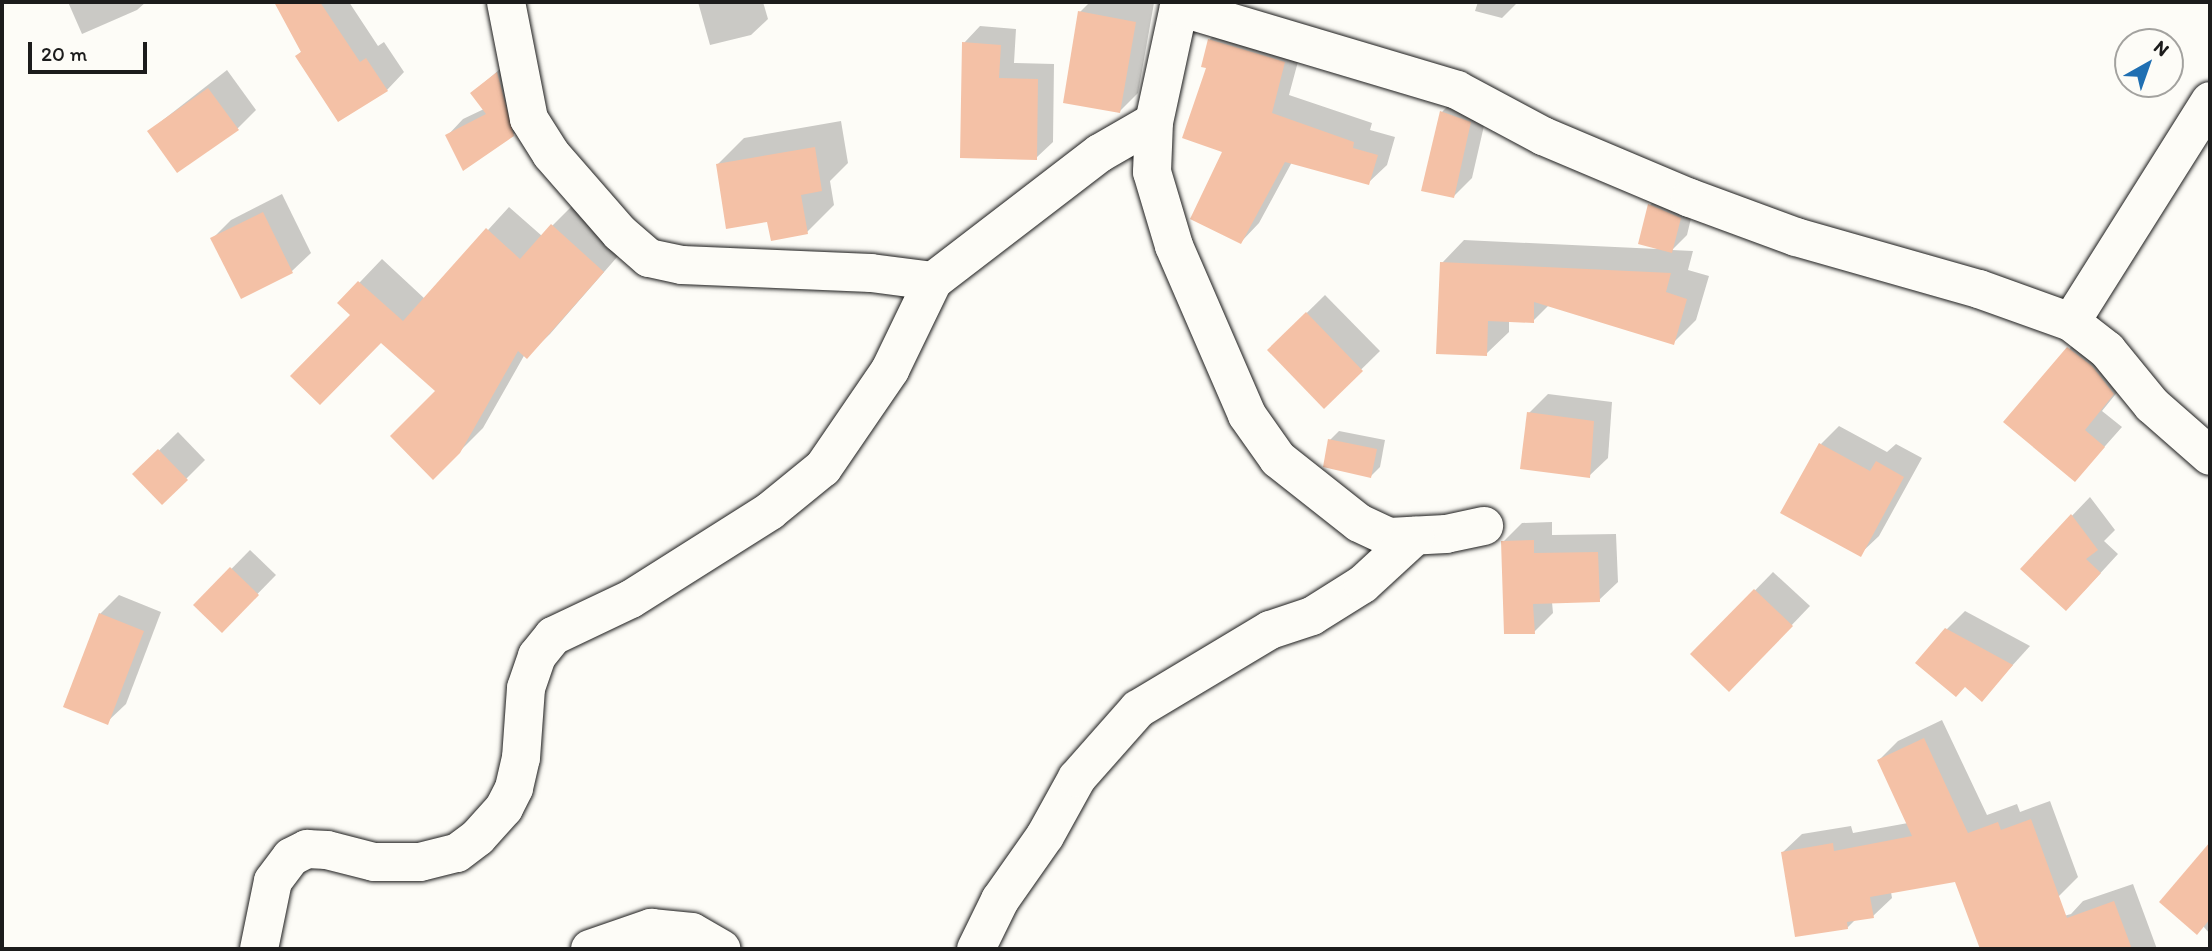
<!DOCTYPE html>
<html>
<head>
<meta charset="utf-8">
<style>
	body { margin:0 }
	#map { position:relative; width:2212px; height:951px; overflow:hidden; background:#fdfcf7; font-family:Itim,sans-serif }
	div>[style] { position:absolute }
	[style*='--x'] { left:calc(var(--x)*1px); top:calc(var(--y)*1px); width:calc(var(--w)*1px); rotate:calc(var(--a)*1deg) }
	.shadow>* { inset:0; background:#0003 }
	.building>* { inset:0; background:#f4c1a6 }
	.roads { filter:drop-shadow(0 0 2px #1c1c1c) drop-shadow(0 0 2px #1c1c1c) }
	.minor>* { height:38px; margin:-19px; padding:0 19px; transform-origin:19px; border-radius:19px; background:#fdfcf7 }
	span { translate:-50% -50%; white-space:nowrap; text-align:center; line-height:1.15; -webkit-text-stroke:6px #fdfcf7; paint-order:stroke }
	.frame { position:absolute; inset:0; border:4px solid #1c1c1c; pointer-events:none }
	.north { position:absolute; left:2114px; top:28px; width:70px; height:70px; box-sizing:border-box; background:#fdfcf7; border:2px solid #a3a29f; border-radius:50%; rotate:40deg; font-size:19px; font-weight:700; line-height:28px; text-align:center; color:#1c1c1c }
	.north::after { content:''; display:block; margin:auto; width:24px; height:32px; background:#1f6fb2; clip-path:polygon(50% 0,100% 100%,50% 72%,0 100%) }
	.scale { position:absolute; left:28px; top:42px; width:119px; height:32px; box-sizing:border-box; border:4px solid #1c1c1c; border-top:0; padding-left:9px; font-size:21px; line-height:24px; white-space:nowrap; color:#1c1c1c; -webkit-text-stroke:5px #fdfcf7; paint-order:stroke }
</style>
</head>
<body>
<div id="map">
	<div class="shadow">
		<div style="clip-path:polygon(68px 2px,146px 2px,137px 10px,82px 34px)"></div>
		<div style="clip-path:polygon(276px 2px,349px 2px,378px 46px,384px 42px,404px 72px,387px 90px,297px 56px,302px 51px)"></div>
		<div style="clip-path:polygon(698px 2px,763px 2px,768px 19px,751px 35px,710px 45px)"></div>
		<div style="clip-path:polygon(1090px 2px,1154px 3px,1138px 93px,1119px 112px,1080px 12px)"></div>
		<div style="clip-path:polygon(1478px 2px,1518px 2px,1502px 18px,1475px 11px)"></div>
		<div style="clip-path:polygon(1228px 21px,1303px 43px,1289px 95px,1372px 123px,1370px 130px,1395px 137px,1387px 165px,1368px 183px,1292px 162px,1259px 223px,1241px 242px,1208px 67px,1203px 65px,1210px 39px)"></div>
		<div style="clip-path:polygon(980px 26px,1016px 29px,1014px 63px,1054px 64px,1053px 142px,1036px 158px,964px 43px)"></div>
		<div style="clip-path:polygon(514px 57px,530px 119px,513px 135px,447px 136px,463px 119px,484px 109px,472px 93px)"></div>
		<div style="clip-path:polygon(227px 70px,256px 110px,237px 129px,149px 131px)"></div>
		<div style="clip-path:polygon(1460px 93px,1489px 104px,1472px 178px,1453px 197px,1424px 189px,1442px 112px)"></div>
		<div style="clip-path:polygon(841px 121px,848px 163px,830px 181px,834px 205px,807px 232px,769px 220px,717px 165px,744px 138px)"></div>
		<div style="clip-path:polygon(1665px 190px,1695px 202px,1687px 235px,1672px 250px,1693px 251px,1688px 270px,1709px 276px,1696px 320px,1673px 343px,1549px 305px,1533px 321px,1509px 320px,1509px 332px,1486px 354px,1442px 263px,1464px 240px,1658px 249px,1650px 205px)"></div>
		<div style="clip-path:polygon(282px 194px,311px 253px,292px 271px,242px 296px,212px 239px,231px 220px)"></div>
		<div style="clip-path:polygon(575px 203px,625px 248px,550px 334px,527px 356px,525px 354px,483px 428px,433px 478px,437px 391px,340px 303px,382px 259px,425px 299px,509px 207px,542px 236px)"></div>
		<div style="clip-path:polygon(1325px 295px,1380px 351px,1324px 406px,1269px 350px)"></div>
		<div style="clip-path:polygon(2087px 329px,2132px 374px,2102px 411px,2122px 427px,2075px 480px,2005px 422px)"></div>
		<div style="clip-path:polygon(1548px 394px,1612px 402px,1608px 458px,1589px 476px,1529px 413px)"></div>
		<div style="clip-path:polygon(1839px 426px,1887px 452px,1896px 444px,1922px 458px,1879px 536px,1860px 554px,1821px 444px)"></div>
		<div style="clip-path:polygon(1339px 431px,1385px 440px,1380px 467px,1371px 476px,1330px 440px)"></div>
		<div style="clip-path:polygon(178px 432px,205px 460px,162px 503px,135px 474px)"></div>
		<div style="clip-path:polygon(2090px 497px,2115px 530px,2104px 541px,2118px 554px,2084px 591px,2022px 568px)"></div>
		<div style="clip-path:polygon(1552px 522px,1552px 535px,1616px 534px,1618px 582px,1599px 600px,1552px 602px,1553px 613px,1534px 632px,1503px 542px,1522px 523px)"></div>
		<div style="clip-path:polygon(250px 550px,276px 575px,222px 630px,196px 605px)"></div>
		<div style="clip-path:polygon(1773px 572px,1810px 606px,1748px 671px,1693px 654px)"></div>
		<div style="clip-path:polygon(119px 595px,161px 612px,126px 704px,107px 722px,100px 614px)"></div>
		<div style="clip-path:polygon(1965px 611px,2030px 646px,1982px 699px,1946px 630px)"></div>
		<div style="clip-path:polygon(1942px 720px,1987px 815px,2017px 804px,2020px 812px,2050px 801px,2078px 877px,2059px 896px,1968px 911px,1956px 880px,1891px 892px,1892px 898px,1873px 916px,1856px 919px,1847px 928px,1783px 852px,1802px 834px,1851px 826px,1853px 833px,1908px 823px,1879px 760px,1898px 741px)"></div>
		<div style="clip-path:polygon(2210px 846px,2210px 934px,2203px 926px,2201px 856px)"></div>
		<div style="clip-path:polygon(2133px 884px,2157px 949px,2011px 949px,2009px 945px,2028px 926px,2071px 914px,2083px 901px)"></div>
	</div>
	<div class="building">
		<div style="clip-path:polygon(274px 2px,320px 2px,360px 62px,366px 58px,388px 91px,338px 122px,295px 56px,301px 52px)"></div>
		<div style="clip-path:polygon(1078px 11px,1136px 22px,1120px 113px,1063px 103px)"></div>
		<div style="clip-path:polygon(1208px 39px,1285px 62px,1272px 113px,1354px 142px,1353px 148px,1378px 155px,1369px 185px,1285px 162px,1241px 244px,1190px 219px,1222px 152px,1182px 138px,1206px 68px,1201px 67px)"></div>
		<div style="clip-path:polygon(962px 42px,1001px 45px,999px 78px,1038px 79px,1037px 160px,960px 158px)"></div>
		<div style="clip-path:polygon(497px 72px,514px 136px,463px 171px,445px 135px,486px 114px,470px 93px)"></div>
		<div style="clip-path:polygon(208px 88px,239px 130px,177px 173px,147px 131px)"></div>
		<div style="clip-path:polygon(1440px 111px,1471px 122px,1454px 198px,1421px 191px)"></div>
		<div style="clip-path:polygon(815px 147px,822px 191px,801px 195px,808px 234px,771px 241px,767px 222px,726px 229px,716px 164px)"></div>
		<div style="clip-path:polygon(1648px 204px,1681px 218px,1672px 253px,1638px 244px)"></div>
		<div style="clip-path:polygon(263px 212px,293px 273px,241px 299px,210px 238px)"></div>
		<div style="clip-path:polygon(551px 224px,604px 272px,527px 359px,518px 351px,460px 453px,433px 480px,390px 436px,435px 391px,381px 343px,320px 405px,290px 376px,350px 315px,337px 303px,358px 281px,403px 321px,486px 228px,520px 259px)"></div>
		<div style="clip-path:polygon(1440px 262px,1671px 273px,1666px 292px,1687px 299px,1674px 345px,1534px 302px,1534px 323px,1488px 321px,1487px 356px,1436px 354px)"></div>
		<div style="clip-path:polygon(1306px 312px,1363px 371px,1324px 409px,1267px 350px)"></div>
		<div style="clip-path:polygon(2067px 347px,2092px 366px,2114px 394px,2085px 430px,2105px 447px,2075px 482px,2003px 422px)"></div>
		<div style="clip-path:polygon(1527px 412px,1594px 421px,1590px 478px,1520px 469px)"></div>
		<div style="clip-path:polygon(1328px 439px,1377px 449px,1371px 478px,1323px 467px)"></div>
		<div style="clip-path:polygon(1819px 443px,1870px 471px,1876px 461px,1904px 477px,1861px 557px,1780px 513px)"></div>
		<div style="clip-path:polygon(158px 449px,188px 480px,162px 505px,132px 474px)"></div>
		<div style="clip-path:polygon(2071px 514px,2098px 550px,2086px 559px,2101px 573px,2066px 611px,2020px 569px)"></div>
		<div style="clip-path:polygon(1534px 540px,1534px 553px,1598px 552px,1600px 602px,1533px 604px,1535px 634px,1504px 634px,1501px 541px)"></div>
		<div style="clip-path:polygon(230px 567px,259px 595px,222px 633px,193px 605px)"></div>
		<div style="clip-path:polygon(1754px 589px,1793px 626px,1729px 692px,1690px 654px)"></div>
		<div style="clip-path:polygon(99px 613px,144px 631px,108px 725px,63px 707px)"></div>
		<div style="clip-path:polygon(1945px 628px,2013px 665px,1982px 702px,1965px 687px,1956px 697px,1915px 663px)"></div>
		<div style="clip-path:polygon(1924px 738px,1968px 833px,1998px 822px,2001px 830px,2031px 819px,2067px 918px,2114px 901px,2132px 949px,1980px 949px,1955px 882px,1870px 897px,1874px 918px,1847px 922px,1848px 929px,1795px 937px,1781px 852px,1833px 843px,1834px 851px,1912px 836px,1877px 760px)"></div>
		<div style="clip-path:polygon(2210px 842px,2210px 919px,2197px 935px,2159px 902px)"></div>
	</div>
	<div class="roads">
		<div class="minor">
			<div style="--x:506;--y:2;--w:119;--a:78.9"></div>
			<div style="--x:529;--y:119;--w:41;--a:57.8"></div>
			<div style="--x:551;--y:154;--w:105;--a:48.9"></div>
			<div style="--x:620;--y:233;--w:38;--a:41"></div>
			<div style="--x:649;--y:258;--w:34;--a:12"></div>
			<div style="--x:682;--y:265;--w:189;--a:2.4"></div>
			<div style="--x:871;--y:273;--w:63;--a:7.4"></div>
			<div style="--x:933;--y:281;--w:210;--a:-37.5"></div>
			<div style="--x:1100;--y:153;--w:62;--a:-29.9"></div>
			<div style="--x:1180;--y:2;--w:123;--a:102.2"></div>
			<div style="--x:1154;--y:122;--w:50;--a:92.3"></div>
			<div style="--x:1152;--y:172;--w:77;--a:73.4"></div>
			<div style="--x:1174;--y:246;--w:184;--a:66.6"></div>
			<div style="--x:1247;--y:415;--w:54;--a:54.8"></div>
			<div style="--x:1278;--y:459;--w:103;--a:38.3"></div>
			<div style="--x:1359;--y:523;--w:33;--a:25"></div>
			<div style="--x:1389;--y:537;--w:57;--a:-3"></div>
			<div style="--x:1446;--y:534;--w:39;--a:-12"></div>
			<div style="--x:1179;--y:7;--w:290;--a:16.6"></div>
			<div style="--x:1457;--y:90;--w:98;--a:28.1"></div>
			<div style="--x:1543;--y:136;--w:160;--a:22.9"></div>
			<div style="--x:1690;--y:198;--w:113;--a:20.2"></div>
			<div style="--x:1796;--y:237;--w:190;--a:15.9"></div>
			<div style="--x:1979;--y:289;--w:98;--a:19.7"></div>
			<div style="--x:2071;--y:322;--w:46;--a:37.9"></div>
			<div style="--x:2107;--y:350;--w:71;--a:50.7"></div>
			<div style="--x:2152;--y:405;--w:77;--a:41.3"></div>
			<div style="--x:2071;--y:322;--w:261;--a:-57.8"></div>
			<div style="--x:259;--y:949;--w:69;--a:-78.4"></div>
			<div style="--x:273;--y:881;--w:30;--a:-53"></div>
			<div style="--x:291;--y:857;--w:18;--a:-27"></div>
			<div style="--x:307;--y:849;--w:20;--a:3"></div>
			<div style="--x:327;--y:850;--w:49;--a:14.3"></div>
			<div style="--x:374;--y:862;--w:46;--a:0"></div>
			<div style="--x:420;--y:862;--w:38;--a:-14"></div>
			<div style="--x:457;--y:853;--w:26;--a:-37"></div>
			<div style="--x:478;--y:837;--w:39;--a:-48"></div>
			<div style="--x:504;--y:808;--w:22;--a:-63"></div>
			<div style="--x:514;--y:788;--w:31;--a:-77"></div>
			<div style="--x:521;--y:758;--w:70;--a:-85.9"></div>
			<div style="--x:526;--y:688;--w:34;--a:-71"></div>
			<div style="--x:537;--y:656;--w:26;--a:-51"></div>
			<div style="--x:553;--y:636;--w:86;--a:-25.4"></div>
			<div style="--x:631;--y:599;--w:165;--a:-32.3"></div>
			<div style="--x:770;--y:511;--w:68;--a:-39.1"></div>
			<div style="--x:823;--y:468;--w:119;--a:-55.6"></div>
			<div style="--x:890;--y:370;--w:99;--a:-64.2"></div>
			<div style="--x:590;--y:949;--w:65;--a:-19"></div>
			<div style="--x:651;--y:928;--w:41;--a:5.6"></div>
			<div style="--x:692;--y:932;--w:34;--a:30"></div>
			<div style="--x:976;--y:949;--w:55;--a:-63.9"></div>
			<div style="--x:1000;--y:900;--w:78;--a:-54.9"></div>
			<div style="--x:1045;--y:836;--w:66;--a:-61.1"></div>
			<div style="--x:1077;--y:778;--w:92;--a:-48.5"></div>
			<div style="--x:1138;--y:709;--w:154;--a:-30.9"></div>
			<div style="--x:1270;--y:630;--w:44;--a:-18.4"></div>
			<div style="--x:1312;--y:616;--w:60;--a:-32.1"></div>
			<div style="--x:1363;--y:584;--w:71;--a:-42.7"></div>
		</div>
	</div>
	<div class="frame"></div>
	<div class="north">N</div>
	<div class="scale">20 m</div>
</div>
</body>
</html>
